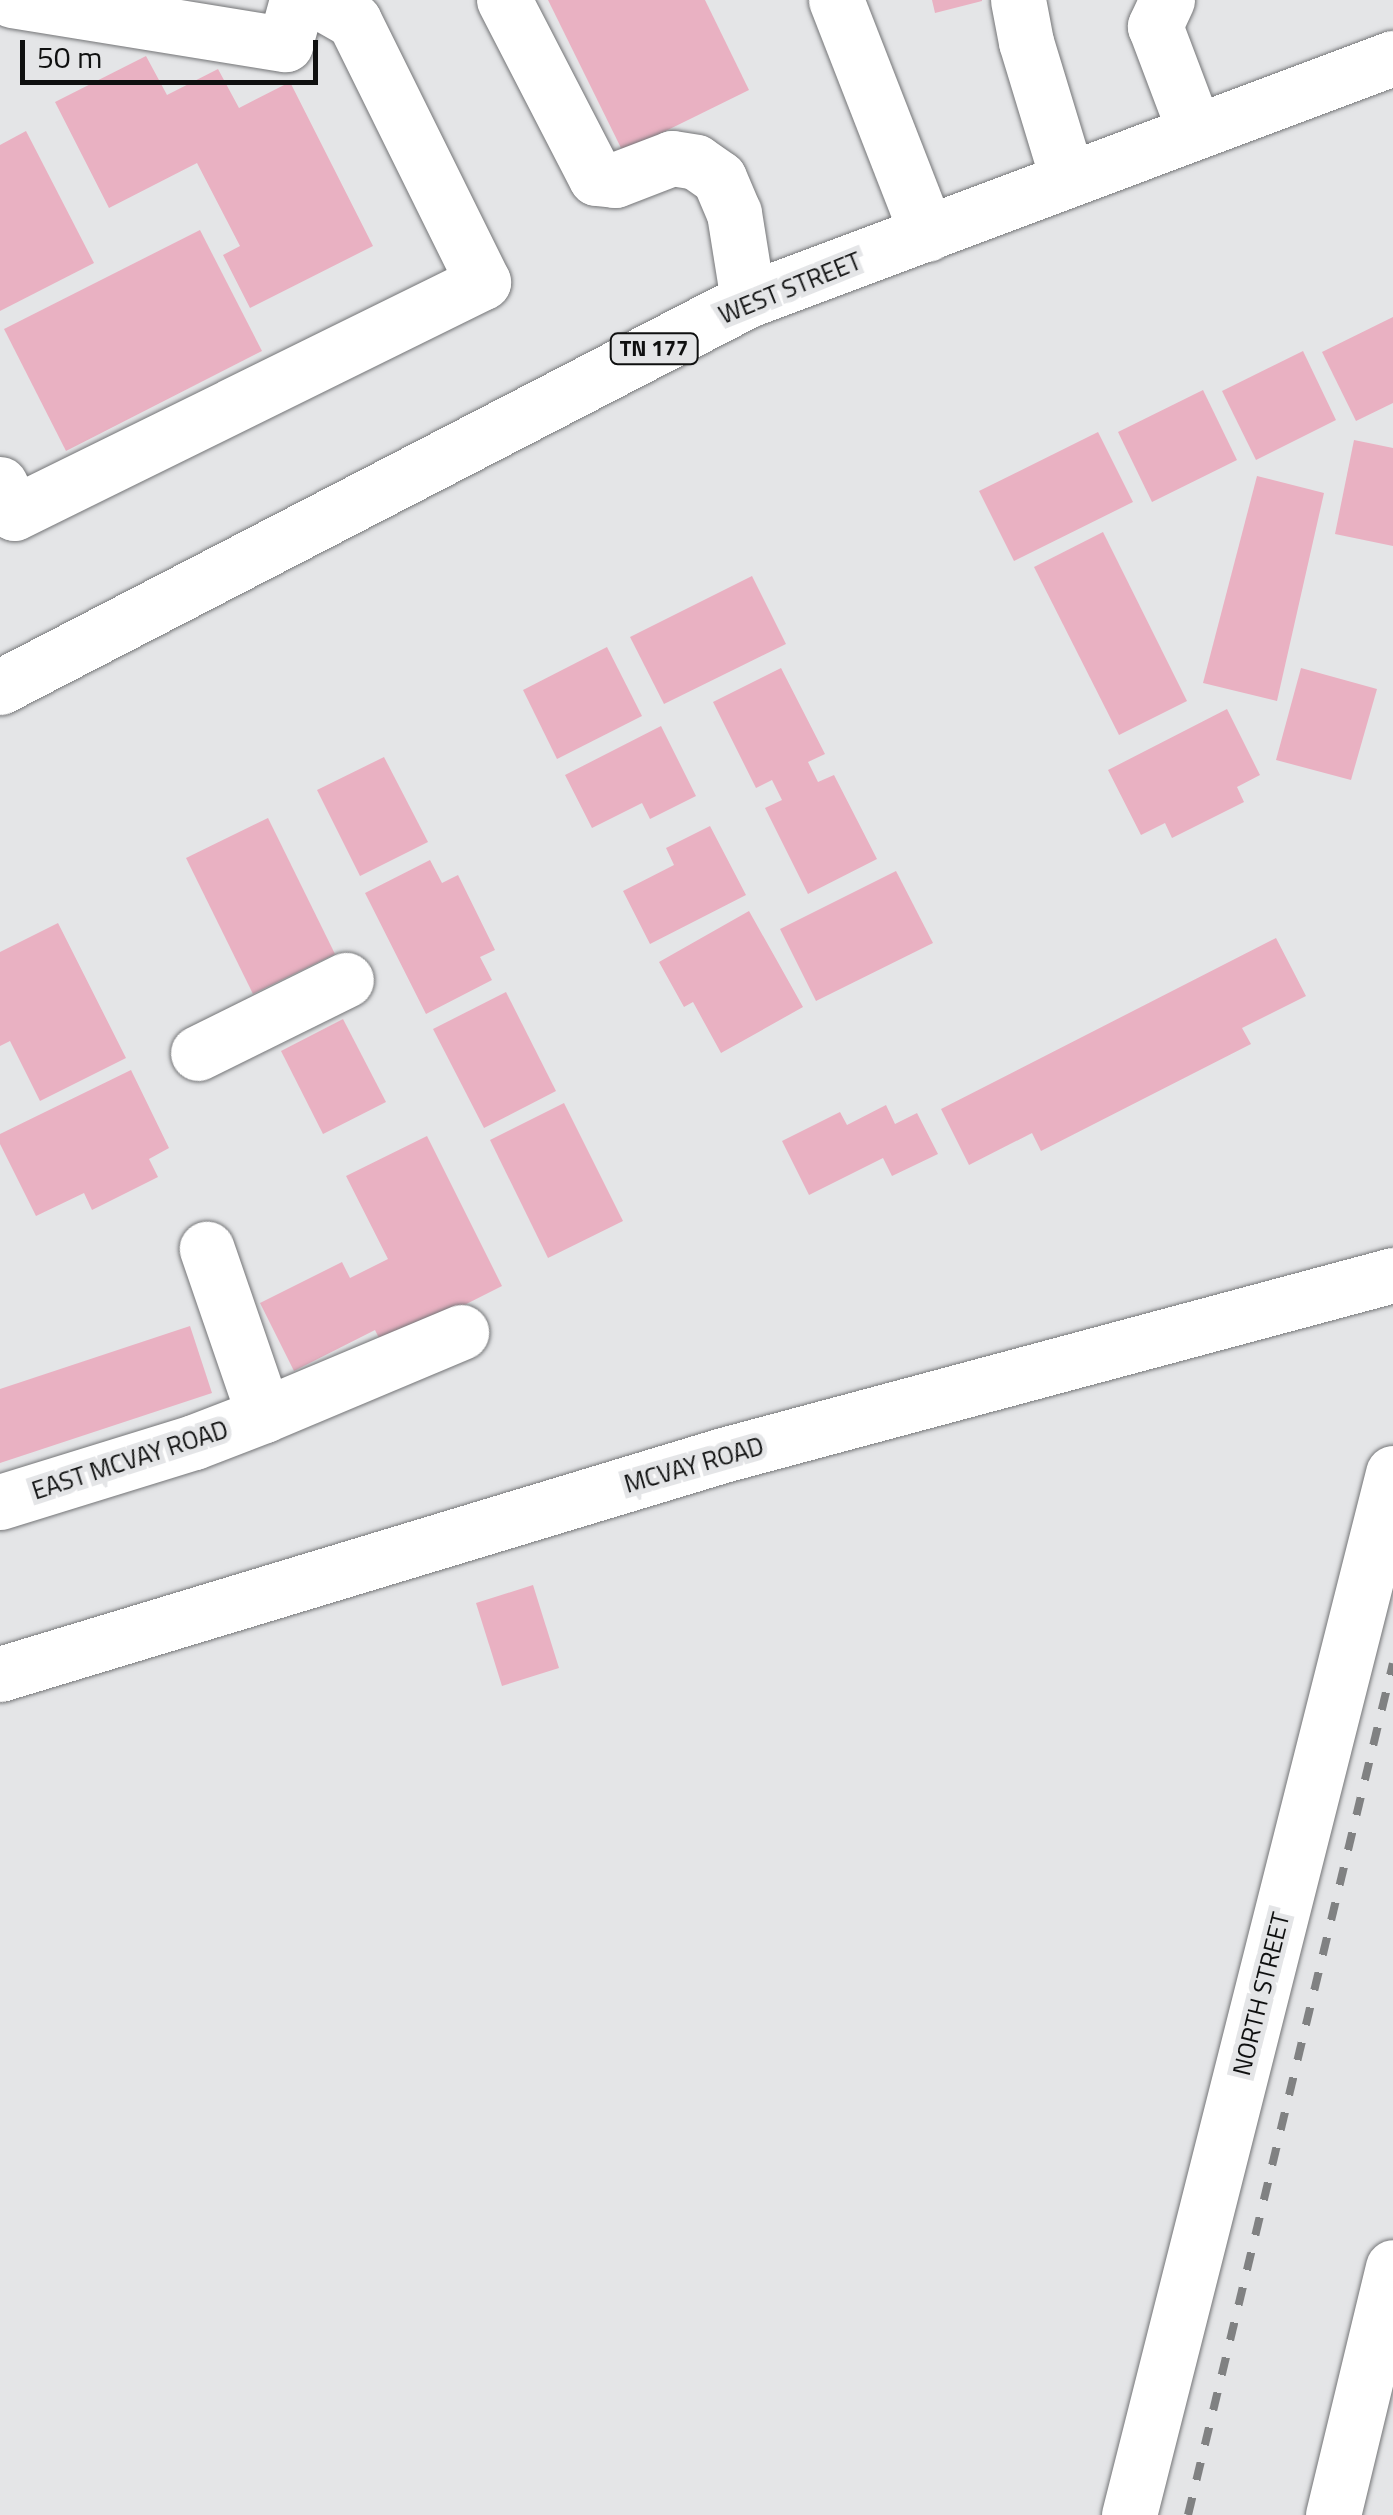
<!DOCTYPE html>
<html>
<head>
<meta charset="utf-8">
<style>
	body { margin:0 }
	#map { position:relative; width:1393px; height:2515px; overflow:hidden; background:#e4e5e7; font-family:"Titillium Web",sans-serif }
	div>[style] { position:absolute }
	[style*='--x'] { left:calc(var(--x)*1px); top:calc(var(--y)*1px); width:calc(var(--w)*1px); rotate:calc(var(--a)*1deg) }
	.building>* { inset:0; background:#e9b1c2 }
	.roads { filter:drop-shadow(0 0 2px #747577) drop-shadow(0 0 2px #747577) }
	.minor>* { height:55px; margin:-27.5px; padding:0 27.5px; transform-origin:27.5px; border-radius:27.5px; background:#fff }
	.major>* { height:55px; margin:-27.5px; padding:0 27.5px; transform-origin:27.5px; border-radius:27.5px; background:#fff }
	.rail>* { height:8px; margin-top:-4px; transform-origin:0; background:repeating-linear-gradient(90deg,#808182 0 18px,transparent 0 36px) }
	span { translate:-50% -50%; white-space:nowrap; text-align:center; line-height:1.15; -webkit-text-stroke:10px #e4e5e7; paint-order:stroke }
	.shield-label span { padding:2px 8px; background:#e4e5e7; border:2px solid; border-radius:8px; -webkit-text-stroke-width:0 }
	.shield-label { font-size:22px; color:#0f1010; font-weight:700 }
	.street-label { font-size:25px; color:#0f1010 }
	.scale { position:absolute; left:20px; top:40px; width:298px; height:45px; box-sizing:border-box; border:5px solid #0f1010; border-top:0; padding-left:12px; font-size:30px; line-height:35px; white-space:nowrap; color:#0f1010; -webkit-text-stroke:8px #e4e5e7; paint-order:stroke }
</style>
</head>
<body>
<div id="map">
	<div class="building">
		<div style="clip-path:polygon(548px 0,705px 0,749px 90px,623px 152px)"></div>
		<div style="clip-path:polygon(932px 0,982px 0,982px 1px,935px 13px)"></div>
		<div style="clip-path:polygon(146px 56px,167px 95px,218px 69px,239px 108px,290px 82px,373px 246px,250px 308px,223px 255px,240px 246px,197px 163px,109px 208px,55px 102px)"></div>
		<div style="clip-path:polygon(26px 131px,94px 263px,0 311px,0 145px)"></div>
		<div style="clip-path:polygon(200px 230px,262px 351px,66px 451px,4px 329px)"></div>
		<div style="clip-path:polygon(1393px 317px,1393px 403px,1356px 421px,1322px 352px)"></div>
		<div style="clip-path:polygon(1303px 351px,1336px 420px,1256px 460px,1222px 391px)"></div>
		<div style="clip-path:polygon(1203px 390px,1237px 460px,1152px 502px,1118px 432px)"></div>
		<div style="clip-path:polygon(1098px 432px,1133px 502px,1014px 561px,979px 491px)"></div>
		<div style="clip-path:polygon(1354px 440px,1393px 448px,1393px 546px,1335px 534px)"></div>
		<div style="clip-path:polygon(1257px 476px,1324px 493px,1277px 701px,1203px 683px)"></div>
		<div style="clip-path:polygon(1103px 532px,1187px 701px,1119px 735px,1034px 567px)"></div>
		<div style="clip-path:polygon(752px 576px,786px 644px,664px 704px,630px 637px)"></div>
		<div style="clip-path:polygon(607px 647px,642px 716px,557px 759px,523px 690px)"></div>
		<div style="clip-path:polygon(781px 668px,825px 754px,808px 762px,818px 782px,834px 775px,877px 859px,808px 894px,765px 808px,782px 800px,772px 780px,756px 788px,713px 702px)"></div>
		<div style="clip-path:polygon(1301px 668px,1377px 689px,1351px 780px,1276px 760px)"></div>
		<div style="clip-path:polygon(1227px 709px,1260px 775px,1237px 787px,1244px 802px,1172px 838px,1165px 823px,1141px 835px,1108px 770px)"></div>
		<div style="clip-path:polygon(661px 726px,696px 796px,650px 819px,642px 803px,592px 828px,565px 775px)"></div>
		<div style="clip-path:polygon(384px 757px,428px 842px,360px 876px,317px 790px)"></div>
		<div style="clip-path:polygon(268px 818px,335px 954px,253px 994px,186px 858px)"></div>
		<div style="clip-path:polygon(710px 826px,746px 895px,650px 944px,623px 891px,674px 865px,666px 848px)"></div>
		<div style="clip-path:polygon(430px 860px,442px 883px,458px 875px,495px 950px,480px 957px,492px 980px,426px 1014px,365px 893px)"></div>
		<div style="clip-path:polygon(896px 871px,933px 943px,816px 1001px,780px 929px)"></div>
		<div style="clip-path:polygon(749px 911px,803px 1007px,721px 1053px,693px 1002px,684px 1007px,659px 962px)"></div>
		<div style="clip-path:polygon(58px 923px,126px 1058px,40px 1101px,10px 1041px,0 1046px,0 952px)"></div>
		<div style="clip-path:polygon(1276px 938px,1306px 996px,1242px 1028px,1251px 1044px,1041px 1151px,1032px 1133px,969px 1165px,941px 1109px)"></div>
		<div style="clip-path:polygon(506px 992px,556px 1091px,484px 1128px,433px 1029px)"></div>
		<div style="clip-path:polygon(343px 1019px,386px 1102px,323px 1134px,281px 1051px)"></div>
		<div style="clip-path:polygon(131px 1070px,169px 1148px,149px 1159px,158px 1177px,92px 1210px,84px 1193px,36px 1216px,0 1144px,0 1134px)"></div>
		<div style="clip-path:polygon(564px 1103px,623px 1221px,548px 1258px,490px 1140px)"></div>
		<div style="clip-path:polygon(886px 1105px,895px 1124px,917px 1113px,938px 1154px,892px 1176px,883px 1158px,809px 1195px,782px 1141px,840px 1112px,847px 1125px)"></div>
		<div style="clip-path:polygon(427px 1136px,502px 1286px,383px 1346px,375px 1330px,294px 1371px,260px 1303px,342px 1262px,350px 1278px,388px 1259px,346px 1176px)"></div>
		<div style="clip-path:polygon(190px 1326px,212px 1393px,0 1463px,0 1389px)"></div>
		<div style="clip-path:polygon(533px 1585px,559px 1668px,502px 1686px,476px 1603px)"></div>
	</div>
	<div class="roads">
		<div class="minor">
			<div style="--x:12;--y:0;--w:277;--a:9.2"></div>
			<div style="--x:285;--y:44;--w:46;--a:-74.7"></div>
			<div style="--x:504;--y:0;--w:200;--a:62.7"></div>
			<div style="--x:596;--y:178;--w:19;--a:6"></div>
			<div style="--x:615;--y:180;--w:61;--a:-21.1"></div>
			<div style="--x:672;--y:158;--w:24;--a:9"></div>
			<div style="--x:696;--y:162;--w:28;--a:35"></div>
			<div style="--x:719;--y:178;--w:38;--a:67"></div>
			<div style="--x:734;--y:213;--w:88;--a:80.9"></div>
			<div style="--x:836;--y:0;--w:251;--a:68.7"></div>
			<div style="--x:1018;--y:0;--w:43;--a:79.2"></div>
			<div style="--x:1026;--y:42;--w:144;--a:73.1"></div>
			<div style="--x:1167;--y:0;--w:29;--a:115"></div>
			<div style="--x:1155;--y:26;--w:113;--a:69.3"></div>
			<div style="--x:0;--y:484;--w:32;--a:64"></div>
			<div style="--x:14;--y:513;--w:523;--a:-26.22"></div>
			<div style="--x:483;--y:282;--w:291;--a:-116.3"></div>
			<div style="--x:354;--y:21;--w:43;--a:-150.4"></div>
			<div style="--x:198;--y:1053;--w:165;--a:-26.3"></div>
			<div style="--x:264;--y:1415;--w:214;--a:-22.8"></div>
			<div style="--x:0;--y:1502;--w:203;--a:-17.2"></div>
			<div style="--x:194;--y:1442;--w:75;--a:-21.1"></div>
			<div style="--x:264;--y:1415;--w:176;--a:-109"></div>
			<div style="--x:0;--y:1674;--w:755;--a:-16.85"></div>
			<div style="--x:723;--y:1455;--w:694;--a:-15.04"></div>
			<div style="--x:1129;--y:2515;--w:1075;--a:-75.78"></div>
		</div>
		<div class="major">
			<div style="--x:0;--y:687;--w:842;--a:-27.36"></div>
			<div style="--x:748;--y:300;--w:689;--a:-20.57"></div>
			<div style="--x:1333;--y:2515;--w:255;--a:-76.4"></div>
		</div>
	</div>
	<div class="rail">
		<div style="--x:1188;--y:2515;--w:876;--a:-76.47"></div>
	</div>
	<div class="shield-label">
		<span style="left:654px;top:349px">TN 177</span>
	</div>
	<div class="street-label">
		<span style="left:790px;top:288px;rotate:-22deg">WEST STREET</span>
		<span style="left:130px;top:1460px;rotate:-18deg">EAST MCVAY ROAD</span>
		<span style="left:694px;top:1465px;rotate:-16deg">MCVAY ROAD</span>
		<span style="left:1261px;top:1994px;rotate:-76deg">NORTH STREET</span>
	</div>
	<div class="scale">50 m</div>
</div>
</body>
</html>
